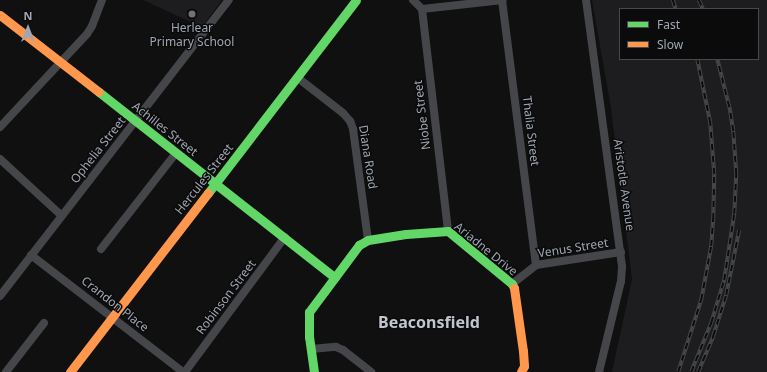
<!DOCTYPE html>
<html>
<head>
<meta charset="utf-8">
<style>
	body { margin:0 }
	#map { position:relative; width:767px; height:372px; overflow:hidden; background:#101011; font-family:"Noto Sans",sans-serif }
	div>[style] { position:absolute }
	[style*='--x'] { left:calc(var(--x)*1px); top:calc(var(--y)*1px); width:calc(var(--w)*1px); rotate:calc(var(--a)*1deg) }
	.built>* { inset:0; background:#1d1d1f }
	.street>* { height:8px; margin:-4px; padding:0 4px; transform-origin:4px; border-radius:4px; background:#454649 }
	.fast>* { height:9px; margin:-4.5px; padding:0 4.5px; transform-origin:4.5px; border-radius:4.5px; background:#63d668 }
	.slow>* { height:9px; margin:-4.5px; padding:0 4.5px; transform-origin:4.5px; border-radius:4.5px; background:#ff974d }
	.rail>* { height:3.5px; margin-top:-1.75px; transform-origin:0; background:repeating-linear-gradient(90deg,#0b0b0c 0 6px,#454749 0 12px); box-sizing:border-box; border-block:1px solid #454749 }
	.dots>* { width:11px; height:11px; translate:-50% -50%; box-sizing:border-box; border:2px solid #0b0b0c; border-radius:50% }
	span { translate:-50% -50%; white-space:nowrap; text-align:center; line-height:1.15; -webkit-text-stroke:3px #0b0b0c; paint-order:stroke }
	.poi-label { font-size:12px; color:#a0a7b2 }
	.street-label { font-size:12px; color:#a0a7b2 }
	.district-label { font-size:16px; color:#c1c5ce; font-weight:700 }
	.legend { position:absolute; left:619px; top:8px; width:140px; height:52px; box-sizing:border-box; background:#0b0b0c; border:1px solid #47494e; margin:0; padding:5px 7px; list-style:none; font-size:12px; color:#a0a7b2 }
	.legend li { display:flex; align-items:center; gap:8px; height:20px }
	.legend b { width:20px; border:1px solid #47494e }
	.north { position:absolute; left:8px; top:8px; width:40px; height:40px; -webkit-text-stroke:3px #0b0b0c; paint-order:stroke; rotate:0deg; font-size:11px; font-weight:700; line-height:16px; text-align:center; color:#a0a7b2 }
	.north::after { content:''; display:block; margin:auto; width:14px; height:18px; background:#a0a7b2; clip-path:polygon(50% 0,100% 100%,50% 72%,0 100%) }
</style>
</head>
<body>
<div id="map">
	<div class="built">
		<div style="clip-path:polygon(143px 0,222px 0,202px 27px)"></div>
		<div style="clip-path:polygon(evenodd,592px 0,767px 0,767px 372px,612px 372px,632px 279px,611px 108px,592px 0,620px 9px,758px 9px,758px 59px,620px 59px,620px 9px)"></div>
	</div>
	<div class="street">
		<div style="--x:413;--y:0;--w:13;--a:45"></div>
		<div style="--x:422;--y:9;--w:224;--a:83.3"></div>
		<div style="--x:502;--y:0;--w:267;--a:82.7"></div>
		<div style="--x:586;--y:0;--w:269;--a:82.3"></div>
		<div style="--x:622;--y:267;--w:14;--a:94"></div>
		<div style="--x:621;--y:281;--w:94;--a:103.6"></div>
		<div style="--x:422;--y:9;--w:81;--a:-6.3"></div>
		<div style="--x:298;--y:78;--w:57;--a:37.9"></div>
		<div style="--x:343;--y:113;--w:11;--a:49"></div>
		<div style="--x:350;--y:121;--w:9;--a:69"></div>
		<div style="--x:353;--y:129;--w:112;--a:82.3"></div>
		<div style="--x:0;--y:127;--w:127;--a:-46.9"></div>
		<div style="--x:87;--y:34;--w:9;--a:-58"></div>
		<div style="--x:92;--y:26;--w:28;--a:-69"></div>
		<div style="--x:0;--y:159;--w:84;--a:42.6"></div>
		<div style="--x:101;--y:249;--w:122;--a:-52"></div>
		<div style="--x:31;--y:255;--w:192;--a:37.6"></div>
		<div style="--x:512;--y:284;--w:31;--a:-38"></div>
		<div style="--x:536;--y:265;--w:86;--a:-8.7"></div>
		<div style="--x:0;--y:296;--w:374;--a:-52.3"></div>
		<div style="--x:311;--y:349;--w:25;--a:-5"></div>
		<div style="--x:336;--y:347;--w:8;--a:23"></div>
		<div style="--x:343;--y:350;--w:36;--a:38"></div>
		<div style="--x:6;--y:372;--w:62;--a:-52.2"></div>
		<div style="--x:185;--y:372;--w:168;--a:-53.5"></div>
	</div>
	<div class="fast">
		<div style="--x:99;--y:92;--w:300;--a:38.2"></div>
		<div style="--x:208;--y:193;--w:243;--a:-52.5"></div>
		<div style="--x:314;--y:372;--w:35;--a:-98"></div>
		<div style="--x:309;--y:337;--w:25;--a:-90"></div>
		<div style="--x:309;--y:312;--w:84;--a:-53.3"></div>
		<div style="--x:359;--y:245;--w:10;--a:-29"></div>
		<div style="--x:368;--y:240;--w:38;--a:-9"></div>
		<div style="--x:406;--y:234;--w:42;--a:-4.1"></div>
		<div style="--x:448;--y:231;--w:83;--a:39.6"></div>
		<div style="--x:512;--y:284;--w:4;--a:63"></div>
	</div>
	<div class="slow">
		<div style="--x:0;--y:15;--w:125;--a:37.9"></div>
		<div style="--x:514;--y:288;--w:64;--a:81.9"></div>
		<div style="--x:523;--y:351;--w:15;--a:86"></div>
		<div style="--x:524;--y:366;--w:7;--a:117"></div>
		<div style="--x:70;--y:372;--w:226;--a:-52.4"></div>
	</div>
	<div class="rail">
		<div style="--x:673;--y:0;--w:9;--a:72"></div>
		<div style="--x:699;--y:0;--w:10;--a:66"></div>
		<div style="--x:678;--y:372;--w:76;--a:-72.3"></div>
		<div style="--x:701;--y:300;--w:55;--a:-79.5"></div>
		<div style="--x:711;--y:246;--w:27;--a:-86"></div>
		<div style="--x:713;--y:219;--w:45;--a:-88.7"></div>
		<div style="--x:714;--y:174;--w:51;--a:-94.5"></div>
		<div style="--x:710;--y:123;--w:65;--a:-101.5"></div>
		<div style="--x:691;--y:372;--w:53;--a:-67.8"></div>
		<div style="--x:711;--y:323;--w:45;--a:-73.2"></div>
		<div style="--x:724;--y:280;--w:67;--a:-81.4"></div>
		<div style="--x:734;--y:214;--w:40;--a:-87.1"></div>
		<div style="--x:736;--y:174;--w:43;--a:-94"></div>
		<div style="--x:733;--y:131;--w:24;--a:-99"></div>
		<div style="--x:729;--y:107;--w:49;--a:-104"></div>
		<div style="--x:698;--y:372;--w:39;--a:-67"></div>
		<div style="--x:713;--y:336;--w:43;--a:-72.4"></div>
		<div style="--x:726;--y:295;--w:66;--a:-78.7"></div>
	</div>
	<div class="dots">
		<div style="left:192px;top:14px;background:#6e727a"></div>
	</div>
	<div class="poi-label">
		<span style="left:192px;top:35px">Herlear<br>Primary School</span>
	</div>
	<div class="street-label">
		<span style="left:422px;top:115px;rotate:-97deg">Niobe Street</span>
		<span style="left:165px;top:129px;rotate:38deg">Achilles Street</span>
		<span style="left:531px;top:131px;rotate:83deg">Thalia Street</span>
		<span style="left:98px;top:150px;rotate:-52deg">Ophelia Street</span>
		<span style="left:368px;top:157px;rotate:81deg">Diana Road</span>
		<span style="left:204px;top:179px;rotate:-52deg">Hercules Street</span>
		<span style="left:624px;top:185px;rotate:82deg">Aristotle Avenue</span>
		<span style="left:573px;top:248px;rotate:-9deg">Venus Street</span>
		<span style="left:486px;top:249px;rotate:39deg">Ariadne Drive</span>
		<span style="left:226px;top:297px;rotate:-53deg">Robinson Street</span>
		<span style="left:115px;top:304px;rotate:38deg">Crandon Place</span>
	</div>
	<div class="district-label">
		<span style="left:429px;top:322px">Beaconsfield</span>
	</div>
	<ul class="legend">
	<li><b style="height:5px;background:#63d668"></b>Fast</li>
	<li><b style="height:5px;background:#ff974d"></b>Slow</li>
	</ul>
	<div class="north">N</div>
</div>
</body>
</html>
